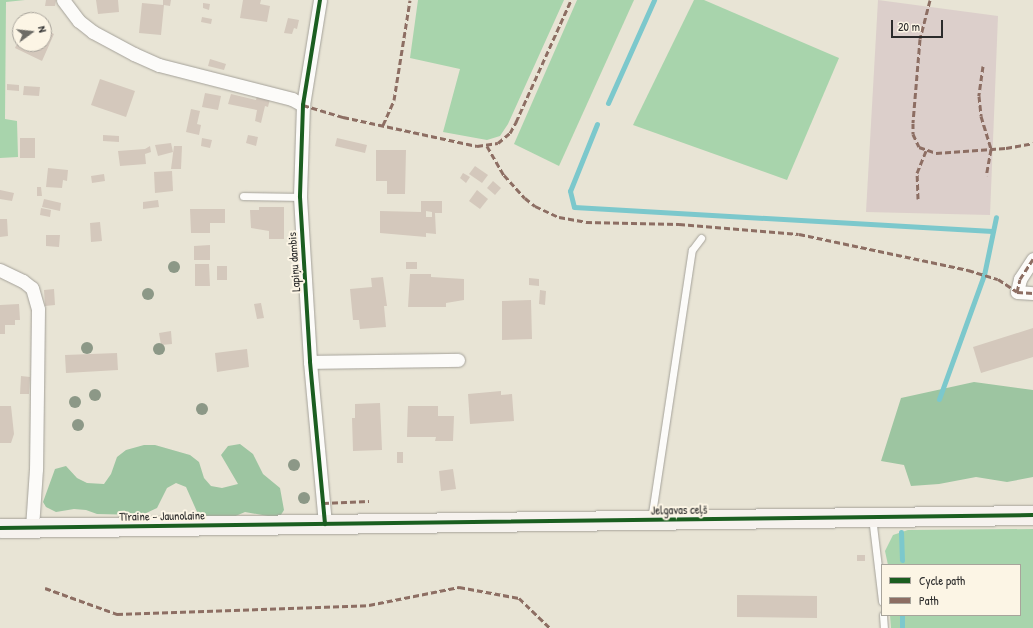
<!DOCTYPE html>
<html>
<head>
<meta charset="utf-8">
<style>
	body { margin:0 }
	#map { position:relative; width:1033px; height:628px; overflow:hidden; background:#e8e4d5; font-family:"Patrick Hand",sans-serif }
	div>[style] { position:absolute }
	[style*='--x'] { left:calc(var(--x)*1px); top:calc(var(--y)*1px); width:calc(var(--w)*1px); rotate:calc(var(--a)*1deg) }
	.industrial>* { inset:0; background:#dccfcb }
	.green>* { inset:0; background:#a8d4ac }
	.forest>* { inset:0; background:#9dc5a1 }
	.stream>* { height:5px; margin:-2.5px; padding:0 2.5px; transform-origin:2.5px; border-radius:2.5px; background:#7cc8cc }
	.building>* { inset:0; background:#d4c8bc }
	.roads { filter:drop-shadow(0 0 1px #a4a199) drop-shadow(0 0 1px #a4a199) }
	.lane>* { height:7px; margin:-3.5px; padding:0 3.5px; transform-origin:3.5px; border-radius:3.5px; background:#fcfbf9 }
	.street>* { height:13px; margin:-6.5px; padding:0 6.5px; transform-origin:6.5px; border-radius:6.5px; background:#fcfbf9 }
	.secondary>* { height:19px; margin:-9.5px; padding:0 9.5px; transform-origin:9.5px; border-radius:9.5px; background:#f6f2ee }
	.quiet>* { height:3px; margin-top:-1.5px; transform-origin:0; background:repeating-linear-gradient(90deg,#8d6e63 0 6px,transparent 0 9px) }
	.cycleway>* { height:4px; margin:-2px; padding:0 2px; transform-origin:2px; border-radius:2px; background:#1b5e20 }
	.trees>* { width:12px; height:12px; margin:-6px; border-radius:50%; background:#8c9887 }
	span { translate:-50% -50%; white-space:nowrap; text-align:center; line-height:1.15; -webkit-text-stroke:4px #fcf5e5; paint-order:stroke }
	.street-label { font-size:12px; color:#2b2b2b }
	.legend { position:absolute; left:881px; top:564px; width:140px; height:52px; box-sizing:border-box; background:#fcf5e5; border:1px solid #a8a49b; margin:0; padding:5px 7px; list-style:none; font-size:12px; color:#2b2b2b }
	.legend li { display:flex; align-items:center; gap:8px; height:20px }
	.legend b { width:20px; border:1px solid #a8a49b }
	.north { position:absolute; left:12px; top:12px; width:40px; height:40px; box-sizing:border-box; background:#fcf5e5; border:1px solid #a8a49b; border-radius:50%; rotate:75deg; font-size:11px; font-weight:700; line-height:16px; text-align:center; color:#2b2b2b }
	.north::after { content:''; display:block; margin:auto; width:14px; height:18px; background:#6d6c66; clip-path:polygon(50% 0,100% 100%,50% 72%,0 100%) }
	.scale { position:absolute; left:891px; top:20px; width:52px; height:18px; box-sizing:border-box; border:2px solid #2b2b2b; border-top:0; padding-left:5px; font-size:12px; line-height:14px; white-space:nowrap; color:#2b2b2b; -webkit-text-stroke:3px #fcf5e5; paint-order:stroke }
</style>
</head>
<body>
<div id="map">
	<div class="industrial">
		<div style="clip-path:polygon(878px 0,998px 16px,990px 215px,866px 212px)"></div>
	</div>
	<div class="green">
		<div style="clip-path:polygon(0 0,25px 0,6px 2px,5px 119px,17px 121px,18px 157px,0 158px)"></div>
		<div style="clip-path:polygon(418px 0,564px 0,508px 124px,500px 136px,487px 140px,443px 132px,460px 69px,410px 58px)"></div>
		<div style="clip-path:polygon(577px 0,634px 0,559px 166px,514px 144px)"></div>
		<div style="clip-path:polygon(694px 0,704px 0,839px 58px,787px 180px,633px 125px)"></div>
		<div style="clip-path:polygon(1033px 529px,1033px 628px,891px 628px,890px 615px,1020px 615px,1020px 565px,888px 565px,885px 551px,893px 535px,908px 530px)"></div>
	</div>
	<div class="forest">
		<div style="clip-path:polygon(974px 382px,1033px 390px,1033px 477px,1007px 482px,976px 477px,939px 484px,911px 486px,904px 465px,881px 461px,901px 398px)"></div>
		<div style="clip-path:polygon(240px 444px,253px 454px,263px 474px,280px 488px,284px 510px,279px 518px,245px 512px,224px 521px,208px 521px,198px 514px,186px 487px,176px 483px,167px 488px,157px 508px,142px 515px,97px 514px,86px 510px,74px 509px,56px 512px,46px 507px,43px 502px,55px 469px,66px 466px,77px 478px,87px 483px,104px 484px,111px 474px,117px 457px,126px 450px,144px 445px,155px 445px,190px 455px,199px 462px,204px 478px,211px 486px,222px 488px,238px 484px,221px 455px,228px 446px)"></div>
	</div>
	<div class="stream">
		<div style="--x:608;--y:103;--w:113;--a:-65.9"></div>
		<div style="--x:597;--y:124;--w:72;--a:111.9"></div>
		<div style="--x:570;--y:191;--w:16;--a:76"></div>
		<div style="--x:574;--y:207;--w:419;--a:3.3"></div>
		<div style="--x:939;--y:399;--w:132;--a:-70.1"></div>
		<div style="--x:984;--y:275;--w:59;--a:-78.3"></div>
		<div style="--x:901;--y:532;--w:28;--a:88"></div>
		<div style="--x:902;--y:615;--w:13;--a:90"></div>
	</div>
	<div class="building">
		<div style="clip-path:polygon(46px 0,56px 0,55px 6px,45px 6px)"></div>
		<div style="clip-path:polygon(96px 0,118px 0,119px 12px,98px 14px)"></div>
		<div style="clip-path:polygon(163px 0,171px 0,170px 6px,164px 5px,161px 35px,139px 33px,142px 3px,163px 5px)"></div>
		<div style="clip-path:polygon(243px 0,261px 0,260px 4px,270px 6px,267px 22px,240px 18px)"></div>
		<div style="clip-path:polygon(203px 3px,210px 4px,209px 10px,203px 8px)"></div>
		<div style="clip-path:polygon(202px 17px,212px 19px,211px 24px,201px 22px)"></div>
		<div style="clip-path:polygon(288px 18px,299px 20px,297px 29px,294px 28px,292px 34px,284px 33px)"></div>
		<div style="clip-path:polygon(44px 29px,54px 34px,42px 61px,15px 48px,20px 37px,20px 44px,44px 44px)"></div>
		<div style="clip-path:polygon(210px 59px,226px 64px,224px 70px,208px 66px)"></div>
		<div style="clip-path:polygon(100px 79px,135px 91px,126px 117px,91px 105px)"></div>
		<div style="clip-path:polygon(7px 84px,19px 85px,19px 91px,7px 90px)"></div>
		<div style="clip-path:polygon(24px 86px,40px 87px,39px 96px,23px 95px)"></div>
		<div style="clip-path:polygon(205px 93px,221px 96px,218px 110px,202px 107px)"></div>
		<div style="clip-path:polygon(231px 94px,256px 100px,257px 96px,270px 99px,268px 107px,265px 106px,261px 123px,255px 121px,257px 110px,228px 104px)"></div>
		<div style="clip-path:polygon(191px 109px,200px 111px,197px 124px,201px 125px,199px 135px,186px 132px)"></div>
		<div style="clip-path:polygon(103px 135px,119px 136px,119px 142px,103px 141px)"></div>
		<div style="clip-path:polygon(248px 135px,258px 137px,256px 146px,246px 143px)"></div>
		<div style="clip-path:polygon(20px 138px,35px 138px,35px 158px,20px 158px)"></div>
		<div style="clip-path:polygon(202px 138px,212px 140px,210px 148px,201px 146px)"></div>
		<div style="clip-path:polygon(337px 138px,367px 145px,365px 153px,335px 146px)"></div>
		<div style="clip-path:polygon(171px 143px,173px 152px,158px 156px,155px 145px)"></div>
		<div style="clip-path:polygon(150px 146px,151px 152px,145px 154px,146px 164px,120px 166px,118px 151px,145px 149px)"></div>
		<div style="clip-path:polygon(174px 146px,182px 146px,181px 169px,171px 169px)"></div>
		<div style="clip-path:polygon(376px 150px,406px 150px,405px 194px,387px 194px,387px 181px,376px 181px)"></div>
		<div style="clip-path:polygon(475px 166px,488px 175px,482px 183px,469px 174px)"></div>
		<div style="clip-path:polygon(48px 168px,68px 170px,67px 181px,63px 180px,62px 188px,46px 187px)"></div>
		<div style="clip-path:polygon(172px 171px,173px 191px,155px 193px,154px 172px)"></div>
		<div style="clip-path:polygon(463px 173px,470px 177px,466px 183px,460px 178px)"></div>
		<div style="clip-path:polygon(104px 174px,105px 181px,92px 183px,91px 176px)"></div>
		<div style="clip-path:polygon(493px 181px,501px 188px,495px 195px,487px 188px)"></div>
		<div style="clip-path:polygon(37px 187px,41px 187px,42px 196px,37px 196px)"></div>
		<div style="clip-path:polygon(0 190px,14px 193px,12px 201px,0 199px)"></div>
		<div style="clip-path:polygon(477px 190px,488px 199px,480px 209px,469px 201px)"></div>
		<div style="clip-path:polygon(44px 199px,61px 203px,60px 211px,42px 207px)"></div>
		<div style="clip-path:polygon(158px 200px,159px 207px,143px 209px,143px 202px)"></div>
		<div style="clip-path:polygon(evenodd,421px 201px,442px 201px,442px 213px,435px 213px,436px 234px,426px 233px,426px 237px,380px 233px,380px 211px,421px 212px,421px 201px,426px 211px,432px 212px,432px 217px,426px 217px,426px 211px)"></div>
		<div style="clip-path:polygon(259px 207px,284px 207px,284px 239px,269px 239px,269px 231px,251px 228px,250px 210px,259px 210px)"></div>
		<div style="clip-path:polygon(41px 208px,51px 210px,50px 217px,40px 215px)"></div>
		<div style="clip-path:polygon(190px 209px,225px 209px,225px 223px,210px 223px,210px 233px,191px 233px)"></div>
		<div style="clip-path:polygon(0 219px,7px 219px,8px 236px,0 237px)"></div>
		<div style="clip-path:polygon(100px 222px,102px 241px,91px 242px,90px 223px)"></div>
		<div style="clip-path:polygon(46px 235px,60px 235px,59px 247px,46px 246px)"></div>
		<div style="clip-path:polygon(210px 245px,210px 260px,194px 260px,194px 246px)"></div>
		<div style="clip-path:polygon(406px 262px,417px 262px,417px 269px,406px 269px)"></div>
		<div style="clip-path:polygon(195px 264px,209px 264px,210px 286px,195px 286px)"></div>
		<div style="clip-path:polygon(217px 266px,227px 266px,227px 280px,217px 280px)"></div>
		<div style="clip-path:polygon(410px 274px,431px 274px,431px 277px,464px 279px,464px 300px,446px 303px,446px 307px,408px 307px)"></div>
		<div style="clip-path:polygon(383px 277px,387px 306px,384px 306px,386px 327px,360px 329px,359px 320px,353px 320px,350px 289px,372px 287px,371px 278px)"></div>
		<div style="clip-path:polygon(529px 278px,539px 279px,539px 286px,529px 285px)"></div>
		<div style="clip-path:polygon(54px 289px,55px 305px,45px 306px,44px 290px)"></div>
		<div style="clip-path:polygon(540px 290px,546px 291px,545px 305px,539px 304px)"></div>
		<div style="clip-path:polygon(531px 300px,532px 339px,502px 340px,502px 301px)"></div>
		<div style="clip-path:polygon(261px 303px,264px 318px,257px 319px,254px 304px)"></div>
		<div style="clip-path:polygon(19px 304px,20px 320px,15px 320px,15px 325px,5px 325px,5px 334px,0 334px,0 305px)"></div>
		<div style="clip-path:polygon(1033px 328px,1033px 357px,981px 373px,973px 347px)"></div>
		<div style="clip-path:polygon(171px 331px,172px 344px,161px 345px,159px 333px)"></div>
		<div style="clip-path:polygon(247px 349px,249px 367px,217px 372px,215px 353px)"></div>
		<div style="clip-path:polygon(117px 353px,118px 370px,66px 373px,65px 355px)"></div>
		<div style="clip-path:polygon(21px 376px,30px 377px,29px 394px,20px 394px)"></div>
		<div style="clip-path:polygon(501px 391px,501px 395px,512px 394px,514px 421px,470px 424px,468px 394px)"></div>
		<div style="clip-path:polygon(380px 403px,382px 450px,353px 451px,352px 418px,355px 418px,355px 404px)"></div>
		<div style="clip-path:polygon(0 406px,11px 406px,14px 434px,11px 443px,0 443px)"></div>
		<div style="clip-path:polygon(408px 406px,438px 406px,438px 416px,454px 416px,453px 441px,435px 441px,436px 437px,407px 437px)"></div>
		<div style="clip-path:polygon(397px 452px,403px 452px,403px 463px,397px 463px)"></div>
		<div style="clip-path:polygon(453px 469px,456px 489px,441px 491px,439px 471px)"></div>
		<div style="clip-path:polygon(857px 555px,865px 555px,865px 561px,857px 561px)"></div>
		<div style="clip-path:polygon(737px 595px,817px 596px,817px 618px,737px 617px)"></div>
	</div>
	<div class="roads">
		<div class="lane">
			<div style="--x:243;--y:196;--w:57;--a:1"></div>
			<div style="--x:872;--y:517;--w:85;--a:83.2"></div>
			<div style="--x:651;--y:520;--w:273;--a:-81.4"></div>
			<div style="--x:692;--y:250;--w:15;--a:-53"></div>
			<div style="--x:883;--y:615;--w:13;--a:86"></div>
		</div>
		<div class="street">
			<div style="--x:63;--y:0;--w:26;--a:53"></div>
			<div style="--x:79;--y:21;--w:18;--a:38"></div>
			<div style="--x:93;--y:32;--w:47;--a:28.2"></div>
			<div style="--x:134;--y:54;--w:27;--a:24"></div>
			<div style="--x:159;--y:65;--w:137;--a:14.3"></div>
			<div style="--x:292;--y:99;--w:13;--a:29"></div>
			<div style="--x:320;--y:0;--w:106;--a:99.2"></div>
			<div style="--x:303;--y:105;--w:92;--a:91.9"></div>
			<div style="--x:300;--y:197;--w:165;--a:86.5"></div>
			<div style="--x:310;--y:362;--w:163;--a:84.7"></div>
			<div style="--x:1033;--y:259;--w:24;--a:123"></div>
			<div style="--x:1020;--y:279;--w:13;--a:103"></div>
			<div style="--x:1017;--y:292;--w:16;--a:4"></div>
			<div style="--x:0;--y:270;--w:25;--a:26"></div>
			<div style="--x:23;--y:281;--w:11;--a:38"></div>
			<div style="--x:32;--y:288;--w:22;--a:74"></div>
			<div style="--x:38;--y:309;--w:160;--a:90.7"></div>
			<div style="--x:36;--y:469;--w:58;--a:93.9"></div>
			<div style="--x:310;--y:362;--w:148;--a:-0.8"></div>
		</div>
		<div class="secondary">
			<div style="--x:0;--y:528;--w:1033;--a:-0.72"></div>
		</div>
	</div>
	<div class="quiet">
		<div style="--x:930;--y:0;--w:40;--a:104.4"></div>
		<div style="--x:920;--y:39;--w:84;--a:94.8"></div>
		<div style="--x:913;--y:123;--w:11;--a:90"></div>
		<div style="--x:913;--y:134;--w:14;--a:65"></div>
		<div style="--x:919;--y:147;--w:18;--a:19"></div>
		<div style="--x:936;--y:153;--w:70;--a:-4.1"></div>
		<div style="--x:1006;--y:148;--w:27;--a:-10"></div>
		<div style="--x:983;--y:66;--w:30;--a:98"></div>
		<div style="--x:979;--y:96;--w:20;--a:84"></div>
		<div style="--x:981;--y:116;--w:34;--a:73"></div>
		<div style="--x:991;--y:149;--w:27;--a:100"></div>
		<div style="--x:303;--y:105;--w:42;--a:16.7"></div>
		<div style="--x:343;--y:117;--w:137;--a:12.2"></div>
		<div style="--x:477;--y:146;--w:21;--a:-8"></div>
		<div style="--x:498;--y:143;--w:16;--a:-40"></div>
		<div style="--x:510;--y:133;--w:13;--a:-61"></div>
		<div style="--x:516;--y:122;--w:134;--a:-65.7"></div>
		<div style="--x:383;--y:125;--w:27;--a:-66"></div>
		<div style="--x:394;--y:100;--w:101;--a:-80.9"></div>
		<div style="--x:487;--y:146;--w:34;--a:60"></div>
		<div style="--x:504;--y:175;--w:31;--a:48"></div>
		<div style="--x:525;--y:198;--w:13;--a:39"></div>
		<div style="--x:535;--y:206;--w:26;--a:25"></div>
		<div style="--x:559;--y:217;--w:27;--a:10"></div>
		<div style="--x:586;--y:222;--w:93;--a:1.2"></div>
		<div style="--x:679;--y:224;--w:120;--a:4.8"></div>
		<div style="--x:799;--y:234;--w:173;--a:12"></div>
		<div style="--x:968;--y:270;--w:31;--a:17"></div>
		<div style="--x:998;--y:279;--w:23;--a:34"></div>
		<div style="--x:1017;--y:292;--w:16;--a:4"></div>
		<div style="--x:918;--y:199;--w:26;--a:-92"></div>
		<div style="--x:917;--y:173;--w:24;--a:-68"></div>
		<div style="--x:1017;--y:292;--w:13;--a:-77"></div>
		<div style="--x:1020;--y:279;--w:24;--a:-57"></div>
		<div style="--x:323;--y:503;--w:46;--a:-2.5"></div>
		<div style="--x:45;--y:588;--w:77;--a:19.9"></div>
		<div style="--x:117;--y:614;--w:252;--a:-2"></div>
		<div style="--x:369;--y:605;--w:92;--a:-11.3"></div>
		<div style="--x:459;--y:587;--w:61;--a:10.4"></div>
		<div style="--x:519;--y:598;--w:43;--a:44.1"></div>
	</div>
	<div class="cycleway">
		<div style="--x:320;--y:0;--w:106;--a:99.2"></div>
		<div style="--x:303;--y:105;--w:92;--a:91.9"></div>
		<div style="--x:300;--y:197;--w:165;--a:86.5"></div>
		<div style="--x:310;--y:362;--w:163;--a:84.7"></div>
		<div style="--x:0;--y:528;--w:1033;--a:-0.72"></div>
	</div>
	<div class="trees">
		<div style="left:174px;top:267px"></div>
		<div style="left:148px;top:294px"></div>
		<div style="left:87px;top:348px"></div>
		<div style="left:159px;top:349px"></div>
		<div style="left:95px;top:395px"></div>
		<div style="left:75px;top:402px"></div>
		<div style="left:202px;top:409px"></div>
		<div style="left:78px;top:425px"></div>
		<div style="left:294px;top:465px"></div>
		<div style="left:304px;top:498px"></div>
	</div>
	<div class="street-label">
		<span style="left:294px;top:262px;rotate:-94deg">Lapiņu dambis</span>
		<span style="left:679px;top:510px;rotate:-1deg">Jelgavas ceļš</span>
		<span style="left:162px;top:516px;rotate:-1deg">Tīraine - Jaunolaine</span>
	</div>
	<ul class="legend">
	<li><b style="height:5px;background:#1b5e20"></b>Cycle path</li>
	<li><b style="height:5px;background:#8d6e63"></b>Path</li>
	</ul>
	<div class="north">N</div>
	<div class="scale">20 m</div>
</div>
</body>
</html>
